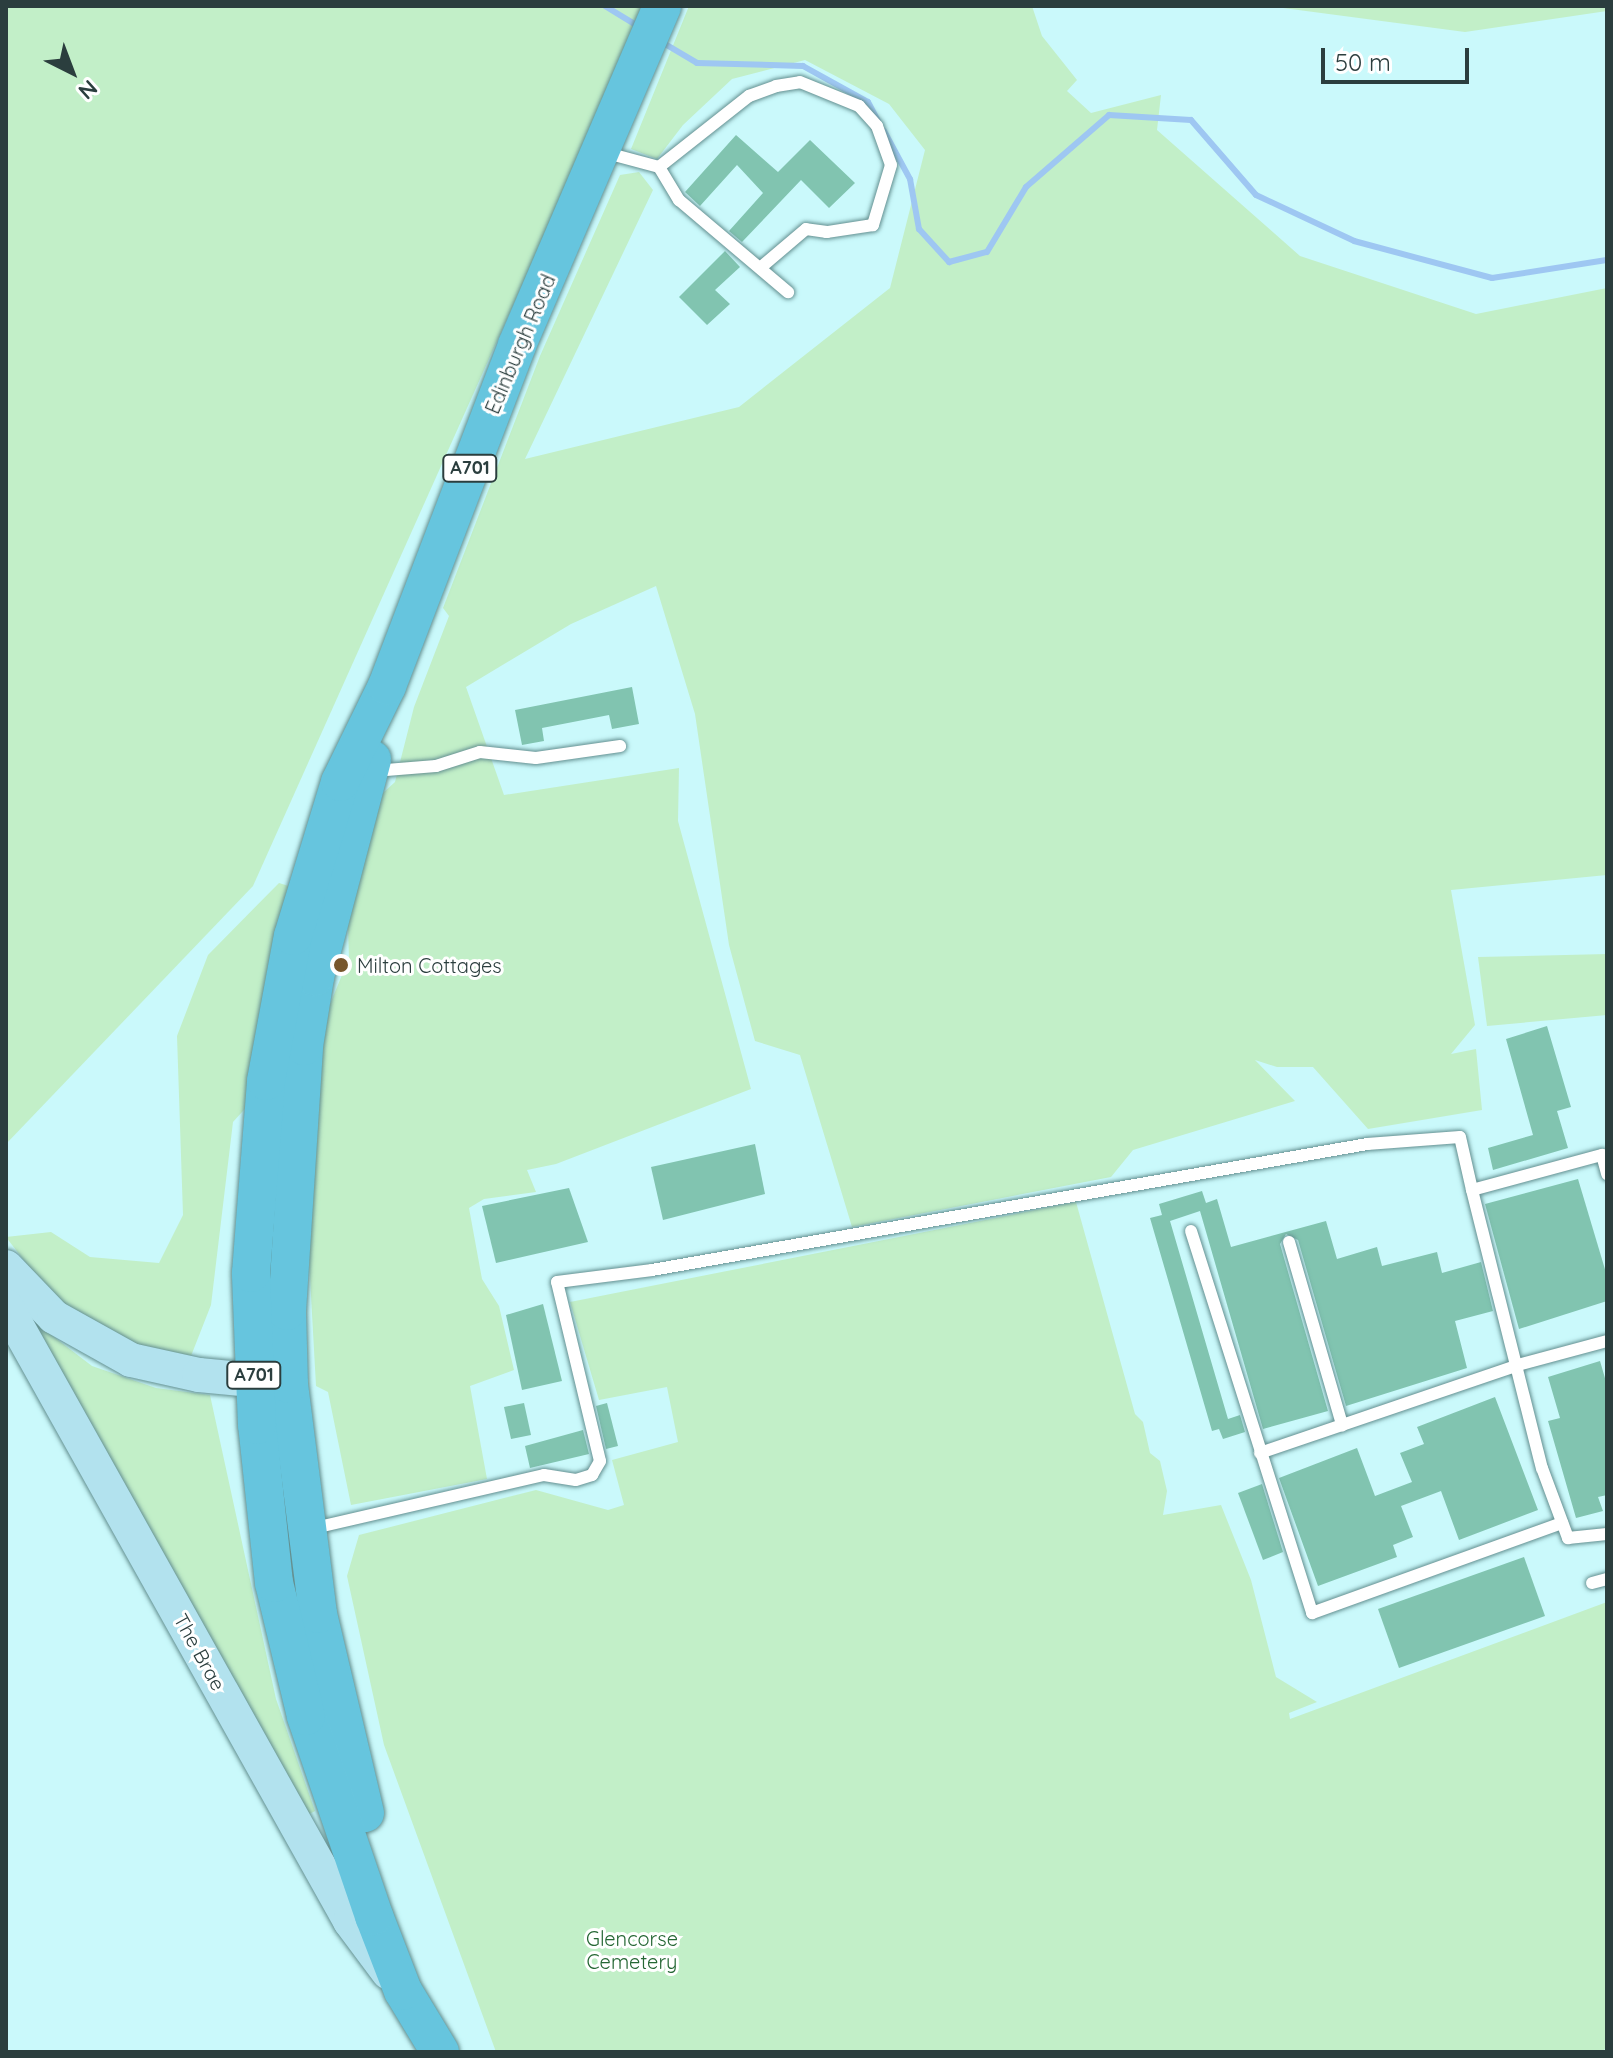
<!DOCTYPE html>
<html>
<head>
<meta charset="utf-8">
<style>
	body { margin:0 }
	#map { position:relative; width:1613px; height:2058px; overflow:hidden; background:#caf9fb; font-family:Quicksand,sans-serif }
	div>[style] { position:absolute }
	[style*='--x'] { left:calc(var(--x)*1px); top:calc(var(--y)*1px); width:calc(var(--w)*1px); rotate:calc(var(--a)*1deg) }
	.green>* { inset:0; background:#c2efc8 }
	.stream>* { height:6px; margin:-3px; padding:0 3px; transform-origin:3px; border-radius:3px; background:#9ec7f2 }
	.building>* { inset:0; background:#81c4b0 }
	.roads { filter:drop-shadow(0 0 2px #638f90) drop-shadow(0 0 2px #638f90) }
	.service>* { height:12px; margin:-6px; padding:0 6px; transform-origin:6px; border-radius:6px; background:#fff }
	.secondary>* { height:34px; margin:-17px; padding:0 17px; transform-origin:17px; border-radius:17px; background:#b2e2ee }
	.primary>* { height:38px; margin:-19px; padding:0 19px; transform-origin:19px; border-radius:19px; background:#66c5de }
	.dots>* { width:22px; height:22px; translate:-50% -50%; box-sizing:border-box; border:4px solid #fff; border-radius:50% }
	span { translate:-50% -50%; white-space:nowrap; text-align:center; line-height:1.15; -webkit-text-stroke:6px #fff; paint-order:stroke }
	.shield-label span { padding:2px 6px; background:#fff; border:2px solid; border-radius:6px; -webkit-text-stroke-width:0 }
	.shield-label { font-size:18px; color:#2b3e3e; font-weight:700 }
	.street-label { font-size:20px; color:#2b3e3e }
	.poi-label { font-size:20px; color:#2b3e3e }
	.left { translate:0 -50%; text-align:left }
	.park-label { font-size:20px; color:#256734 }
	.frame { position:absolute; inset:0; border:8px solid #2b3e3e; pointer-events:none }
	.north { position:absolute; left:32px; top:32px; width:80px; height:80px; -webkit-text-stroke:6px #fff; paint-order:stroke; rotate:138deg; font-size:22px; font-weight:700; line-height:32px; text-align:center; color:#2b3e3e }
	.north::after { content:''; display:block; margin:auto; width:28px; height:36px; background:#2b3e3e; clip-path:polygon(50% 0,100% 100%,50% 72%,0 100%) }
	.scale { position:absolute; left:1321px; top:48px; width:148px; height:36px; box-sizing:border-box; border:4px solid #2b3e3e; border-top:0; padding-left:10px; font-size:24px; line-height:28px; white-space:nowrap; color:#2b3e3e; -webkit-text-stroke:6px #fff; paint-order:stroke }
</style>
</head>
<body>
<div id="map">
	<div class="green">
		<div style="clip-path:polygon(6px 6px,647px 6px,253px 886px,6px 1144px)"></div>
		<div style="clip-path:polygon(689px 6px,1032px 6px,1042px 36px,1077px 80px,1067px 91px,1091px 113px,1161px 95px,1157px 130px,1300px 256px,1476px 314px,1607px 288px,1607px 875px,1451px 890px,1475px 1025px,1451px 1054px,1476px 1049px,1482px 1110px,1368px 1129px,1313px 1067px,1277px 1067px,1255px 1060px,1295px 1101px,1133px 1150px,1111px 1177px,852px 1227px,800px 1055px,755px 1041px,729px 945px,695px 714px,656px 586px,571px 624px,466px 687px,504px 795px,679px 768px,678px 821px,751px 1089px,556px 1164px,527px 1170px,536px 1192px,484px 1199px,469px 1208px,482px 1279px,499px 1306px,514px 1370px,470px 1386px,487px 1479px,351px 1505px,328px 1392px,316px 1386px,307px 1223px,326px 1014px,349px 958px,347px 899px,371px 804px,395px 782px,414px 707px,449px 616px,443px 608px,540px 356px,620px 175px,639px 172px,653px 190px,525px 459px,739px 407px,890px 288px,925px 150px,889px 104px,805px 60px,732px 79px,683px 125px,657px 159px,631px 149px)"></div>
		<div style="clip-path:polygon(1269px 6px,1607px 6px,1607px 11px,1465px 32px)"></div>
		<div style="clip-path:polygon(279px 883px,292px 887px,252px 1101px,233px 1122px,211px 1305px,191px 1356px,134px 1346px,51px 1296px,6px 1237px,51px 1232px,90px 1257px,159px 1263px,183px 1215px,177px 1036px,208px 955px)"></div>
		<div style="clip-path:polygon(1607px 954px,1607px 1015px,1487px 1026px,1478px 957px)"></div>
		<div style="clip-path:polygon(1076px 1202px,1135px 1414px,1143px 1422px,1150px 1453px,1160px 1461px,1167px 1491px,1163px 1515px,1221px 1505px,1251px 1580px,1276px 1677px,1317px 1702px,1289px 1713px,1290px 1719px,1607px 1602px,1607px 2045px,1603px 2052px,496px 2052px,384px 1745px,347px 1576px,359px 1535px,536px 1490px,608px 1510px,624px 1505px,612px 1460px,678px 1442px,667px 1387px,599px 1400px,570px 1302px)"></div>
		<div style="clip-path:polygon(37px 1324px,92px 1366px,156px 1388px,210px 1395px,276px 1699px,315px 1811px,304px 1817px,28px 1329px)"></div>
	</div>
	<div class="stream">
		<div style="--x:605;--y:6;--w:42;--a:31.4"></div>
		<div style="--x:660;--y:41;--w:43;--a:30.7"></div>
		<div style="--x:697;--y:63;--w:106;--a:1.6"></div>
		<div style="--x:803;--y:66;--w:74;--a:29"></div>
		<div style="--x:868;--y:102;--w:21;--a:62"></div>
		<div style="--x:884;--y:131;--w:55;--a:61.6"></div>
		<div style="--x:910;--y:179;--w:51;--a:79.8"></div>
		<div style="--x:919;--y:229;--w:45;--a:47.7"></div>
		<div style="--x:949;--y:262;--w:39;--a:-15"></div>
		<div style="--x:987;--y:252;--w:76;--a:-59"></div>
		<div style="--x:1026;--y:187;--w:110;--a:-40.9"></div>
		<div style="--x:1109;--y:115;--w:82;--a:3.5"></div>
		<div style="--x:1191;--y:120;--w:99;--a:49.1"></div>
		<div style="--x:1256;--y:195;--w:108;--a:25.1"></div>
		<div style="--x:1354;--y:241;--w:143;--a:15"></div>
		<div style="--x:1492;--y:278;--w:116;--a:-8.9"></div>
	</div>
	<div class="building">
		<div style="clip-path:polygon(736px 135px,778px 172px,810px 140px,855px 183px,829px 208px,801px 180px,742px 242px,729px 231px,763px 193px,737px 165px,700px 206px,685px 192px)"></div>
		<div style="clip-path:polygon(725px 251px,740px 267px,715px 290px,730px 304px,707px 325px,679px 297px)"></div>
		<div style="clip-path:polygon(632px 687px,639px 724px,612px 729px,609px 715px,542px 728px,544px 741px,522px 745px,515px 710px)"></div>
		<div style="clip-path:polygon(1547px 1026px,1571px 1107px,1557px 1111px,1568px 1148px,1493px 1170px,1488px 1148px,1533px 1135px,1506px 1039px)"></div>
		<div style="clip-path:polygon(755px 1144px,765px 1194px,663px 1220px,651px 1167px)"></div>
		<div style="clip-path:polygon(1578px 1179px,1607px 1276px,1607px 1301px,1519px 1329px,1485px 1204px)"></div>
		<div style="clip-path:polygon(569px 1188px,588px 1242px,496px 1263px,482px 1206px)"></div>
		<div style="clip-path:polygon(1202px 1191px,1206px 1203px,1217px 1199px,1231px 1247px,1326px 1221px,1337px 1259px,1377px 1247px,1382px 1266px,1437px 1252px,1442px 1273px,1481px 1262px,1493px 1311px,1455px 1321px,1467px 1368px,1346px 1406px,1298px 1240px,1286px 1234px,1280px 1244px,1328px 1411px,1263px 1429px,1200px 1211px,1170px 1221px,1228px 1419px,1240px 1415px,1245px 1432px,1223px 1439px,1219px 1429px,1212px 1431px,1150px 1218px,1162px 1215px,1159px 1204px)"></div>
		<div style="clip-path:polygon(543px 1304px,562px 1381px,522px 1390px,506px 1315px)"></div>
		<div style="clip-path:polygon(1600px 1361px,1607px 1385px,1607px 1495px,1598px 1497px,1603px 1511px,1576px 1518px,1548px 1421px,1560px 1418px,1548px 1377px)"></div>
		<div style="clip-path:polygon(1495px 1397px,1538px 1510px,1459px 1540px,1441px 1491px,1401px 1506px,1413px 1537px,1393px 1545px,1397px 1557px,1318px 1586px,1279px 1478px,1357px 1448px,1375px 1496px,1412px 1482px,1400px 1453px,1424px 1444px,1417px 1427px)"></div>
		<div style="clip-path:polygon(524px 1403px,531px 1435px,511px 1439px,504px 1407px)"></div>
		<div style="clip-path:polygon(607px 1403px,618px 1446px,606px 1449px,596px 1406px)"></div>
		<div style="clip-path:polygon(583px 1430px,589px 1454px,530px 1468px,525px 1446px)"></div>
		<div style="clip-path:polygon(1262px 1484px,1283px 1552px,1263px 1560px,1238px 1493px)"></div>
		<div style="clip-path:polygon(1524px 1557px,1545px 1616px,1399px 1668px,1378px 1609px)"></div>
	</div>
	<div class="roads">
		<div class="service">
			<div style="--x:603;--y:152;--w:58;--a:15"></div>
			<div style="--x:659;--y:167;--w:39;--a:59"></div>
			<div style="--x:679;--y:200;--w:143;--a:40.2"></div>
			<div style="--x:659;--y:167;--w:115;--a:-38.3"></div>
			<div style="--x:749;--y:96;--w:29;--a:-20"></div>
			<div style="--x:776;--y:86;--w:24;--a:-9"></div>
			<div style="--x:800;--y:82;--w:64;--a:22.1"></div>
			<div style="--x:859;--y:106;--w:27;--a:48"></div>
			<div style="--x:877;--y:126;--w:41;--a:70.3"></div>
			<div style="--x:891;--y:165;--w:63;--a:106.7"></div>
			<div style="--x:873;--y:225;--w:47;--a:171.3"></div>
			<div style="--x:827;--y:232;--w:21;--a:-172"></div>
			<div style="--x:806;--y:229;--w:60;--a:139.7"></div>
			<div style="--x:374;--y:771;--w:62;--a:-4.6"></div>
			<div style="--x:436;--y:766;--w:46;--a:-17.7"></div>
			<div style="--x:480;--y:752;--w:56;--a:6.1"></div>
			<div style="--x:536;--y:758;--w:85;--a:-8.1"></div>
			<div style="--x:1472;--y:1190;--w:287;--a:75.9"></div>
			<div style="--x:1542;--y:1468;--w:75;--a:69.6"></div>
			<div style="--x:1568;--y:1538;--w:39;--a:-6"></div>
			<div style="--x:1191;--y:1231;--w:401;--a:72.4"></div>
			<div style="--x:1312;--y:1613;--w:266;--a:-19.8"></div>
			<div style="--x:1289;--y:1242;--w:191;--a:73.8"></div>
			<div style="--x:1260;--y:1453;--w:273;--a:-18.8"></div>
			<div style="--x:1518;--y:1365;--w:92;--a:-15.1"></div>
			<div style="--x:310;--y:1529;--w:240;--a:-13"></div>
			<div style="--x:544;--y:1475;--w:32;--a:9"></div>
			<div style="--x:576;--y:1480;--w:17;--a:-17"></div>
			<div style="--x:592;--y:1475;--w:16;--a:-60"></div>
			<div style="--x:600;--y:1461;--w:184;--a:-103.5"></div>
			<div style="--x:557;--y:1282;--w:96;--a:-7.2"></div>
			<div style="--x:652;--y:1270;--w:726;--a:-9.99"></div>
			<div style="--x:1367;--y:1144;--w:93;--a:-4.3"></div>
			<div style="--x:1460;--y:1137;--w:54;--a:77.2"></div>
			<div style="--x:1472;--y:1190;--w:135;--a:-15.1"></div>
			<div style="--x:1602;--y:1155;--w:20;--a:75"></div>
			<div style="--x:1592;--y:1583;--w:16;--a:-15"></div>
		</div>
		<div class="secondary">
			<div style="--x:6;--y:1267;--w:69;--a:46.2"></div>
			<div style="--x:54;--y:1317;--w:88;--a:29.2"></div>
			<div style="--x:131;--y:1360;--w:70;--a:12.4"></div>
			<div style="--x:199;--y:1375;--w:83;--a:5.5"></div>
			<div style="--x:6;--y:1306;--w:705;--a:60.78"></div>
			<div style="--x:350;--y:1921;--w:64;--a:53.3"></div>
		</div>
		<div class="primary">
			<div style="--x:365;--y:1813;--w:204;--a:-103.3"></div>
			<div style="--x:318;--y:1614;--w:232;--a:-97.2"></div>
			<div style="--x:289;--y:1384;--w:73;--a:-91.6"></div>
			<div style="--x:287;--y:1311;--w:266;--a:-86.3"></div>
			<div style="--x:304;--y:1046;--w:70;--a:-80.9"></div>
			<div style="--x:315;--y:977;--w:225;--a:-75.3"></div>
			<div style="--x:440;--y:2052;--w:71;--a:-121.2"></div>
			<div style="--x:403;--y:1991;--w:80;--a:-111.1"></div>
			<div style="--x:374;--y:1916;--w:211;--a:-108.8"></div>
			<div style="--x:306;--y:1716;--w:137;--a:-103.5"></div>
			<div style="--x:274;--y:1583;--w:159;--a:-96.1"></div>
			<div style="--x:257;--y:1425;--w:152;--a:-92.3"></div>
			<div style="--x:251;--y:1273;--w:193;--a:-85.5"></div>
			<div style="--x:266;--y:1081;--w:147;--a:-79.5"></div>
			<div style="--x:293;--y:936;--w:161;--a:-73"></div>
			<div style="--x:340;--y:782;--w:107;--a:-63.9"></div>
			<div style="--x:387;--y:686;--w:365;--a:-69.1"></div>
			<div style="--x:517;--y:345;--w:369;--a:-66.8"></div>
		</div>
	</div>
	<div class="dots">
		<div style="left:341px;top:965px;background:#77572d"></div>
	</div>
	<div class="shield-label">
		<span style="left:470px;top:468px">A701</span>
		<span style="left:254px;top:1375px">A701</span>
	</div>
	<div class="street-label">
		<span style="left:520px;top:344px;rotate:-67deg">Edinburgh Road</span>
		<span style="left:200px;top:1652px;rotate:61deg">The Brae</span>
	</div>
	<div class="poi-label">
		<span class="left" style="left:357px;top:965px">Milton Cottages</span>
	</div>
	<div class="park-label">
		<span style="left:632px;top:1950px">Glencorse<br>Cemetery</span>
	</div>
	<div class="frame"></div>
	<div class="north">N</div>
	<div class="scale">50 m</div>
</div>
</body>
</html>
